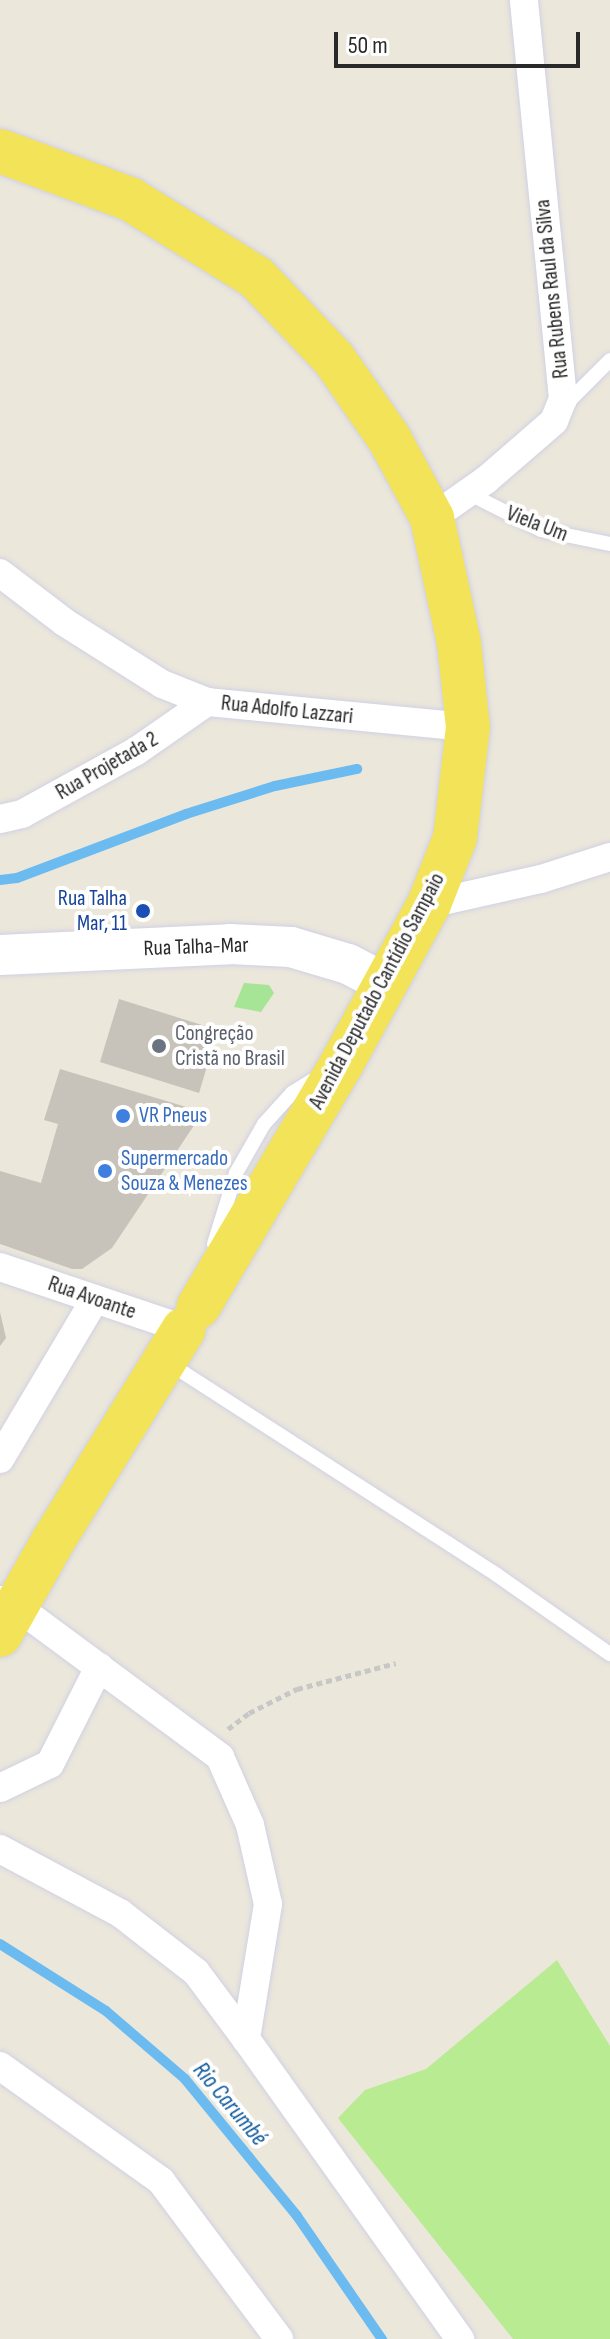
<!DOCTYPE html>
<html>
<head>
<meta charset="utf-8">
<style>
	body { margin:0 }
	#map { position:relative; width:610px; height:2339px; overflow:hidden; background:#ece7db; font-family:"Sofia Sans Condensed",sans-serif }
	div>[style] { position:absolute }
	[style*='--x'] { left:calc(var(--x)*1px); top:calc(var(--y)*1px); width:calc(var(--w)*1px); rotate:calc(var(--a)*1deg) }
	.green>* { inset:0; background:#a6e496 }
	.pitch>* { inset:0; background:#b9eb92 }
	.stream>* { height:10px; margin:-5px; padding:0 5px; transform-origin:5px; border-radius:5px; background:#6cbbf0 }
	.building>* { inset:0; background:#c7c3bb }
	.path>* { height:5px; margin-top:-2.5px; transform-origin:0; background:repeating-linear-gradient(90deg,#c7c7c7 0 6px,transparent 0 10px) }
	.roads { filter:drop-shadow(0 0 2px #d0d1e3) drop-shadow(0 0 2px #d0d1e3) }
	.lane>* { height:14px; margin:-7px; padding:0 7px; transform-origin:7px; border-radius:7px; background:#fff }
	.street>* { height:28px; margin:-14px; padding:0 14px; transform-origin:14px; border-radius:14px; background:#fff }
	.secondary>* { height:40px; margin:-20px; padding:0 20px; transform-origin:20px; border-radius:20px; background:#fff }
	.primary>* { height:44px; margin:-22px; padding:0 22px; transform-origin:22px; border-radius:22px; background:#f2e359 }
	.dots>* { width:22px; height:22px; translate:-50% -50%; box-sizing:border-box; border:4px solid #fff; border-radius:50% }
	span { translate:-50% -50%; white-space:nowrap; text-align:center; line-height:1.15; -webkit-text-stroke:8px #fff; paint-order:stroke }
	.street-label { font-size:22px; color:#292929 }
	.transit-label { font-size:22px; color:#164399 }
	.right { translate:-100% -50%; text-align:right }
	.worship-label { font-size:22px; color:#5b616d }
	.left { translate:0 -50%; text-align:left }
	.shop-label { font-size:22px; color:#366cbe }
	.water-label { font-size:24px; color:#0b579b; font-style:italic }
	.scale { position:absolute; left:334px; top:32px; width:246px; height:36px; box-sizing:border-box; border:4px solid #292929; border-top:0; padding-left:10px; font-size:24px; line-height:28px; white-space:nowrap; color:#292929; -webkit-text-stroke:6px #fff; paint-order:stroke }
</style>
</head>
<body>
<div id="map">
	<div class="green">
		<div style="clip-path:polygon(244px 983px,269px 985px,274px 993px,261px 1012px,234px 1007px)"></div>
	</div>
	<div class="pitch">
		<div style="clip-path:polygon(557px 1960px,610px 2046px,610px 2339px,513px 2339px,338px 2118px,365px 2090px,426px 2069px)"></div>
	</div>
	<div class="stream">
		<div style="--x:0;--y:880;--w:17;--a:-7"></div>
		<div style="--x:17;--y:878;--w:181;--a:-20.7"></div>
		<div style="--x:186;--y:814;--w:93;--a:-17.5"></div>
		<div style="--x:275;--y:786;--w:84;--a:-11.7"></div>
		<div style="--x:0;--y:1944;--w:125;--a:32.3"></div>
		<div style="--x:106;--y:2011;--w:104;--a:40.7"></div>
		<div style="--x:185;--y:2079;--w:177;--a:50.7"></div>
		<div style="--x:297;--y:2216;--w:150;--a:55.4"></div>
	</div>
	<div class="building">
		<div style="clip-path:polygon(119px 999px,218px 1030px,199px 1093px,100px 1062px)"></div>
		<div style="clip-path:polygon(60px 1069px,203px 1112px,112px 1248px,82px 1269px,72px 1269px,0 1244px,0 1171px,41px 1183px,58px 1124px,44px 1120px)"></div>
		<div style="clip-path:polygon(0 1312px,6px 1338px,0 1346px)"></div>
	</div>
	<div class="path">
		<div style="--x:228;--y:1729;--w:26;--a:-37"></div>
		<div style="--x:249;--y:1713;--w:54;--a:-26.6"></div>
		<div style="--x:297;--y:1689;--w:102;--a:-14.7"></div>
	</div>
	<div class="roads">
		<div class="lane">
			<div style="--x:564;--y:406;--w:65;--a:-45"></div>
			<div style="--x:468;--y:493;--w:82;--a:26.9"></div>
			<div style="--x:541;--y:530;--w:70;--a:11.5"></div>
			<div style="--x:214;--y:1244;--w:74;--a:-72.8"></div>
			<div style="--x:236;--y:1173;--w:56;--a:-60.3"></div>
			<div style="--x:264;--y:1124;--w:42;--a:-47.9"></div>
			<div style="--x:292;--y:1093;--w:31;--a:-32"></div>
			<div style="--x:170;--y:1364;--w:389;--a:32.8"></div>
			<div style="--x:497;--y:1575;--w:138;--a:35"></div>
		</div>
		<div class="street">
			<div style="--x:432;--y:518;--w:66;--a:-35.1"></div>
			<div style="--x:486;--y:480;--w:90;--a:-40.9"></div>
			<div style="--x:554;--y:421;--w:24;--a:-68"></div>
			<div style="--x:563;--y:399;--w:401;--a:-95.6"></div>
			<div style="--x:0;--y:573;--w:81;--a:37.4"></div>
			<div style="--x:64;--y:622;--w:116;--a:32.3"></div>
			<div style="--x:162;--y:684;--w:48;--a:21.8"></div>
			<div style="--x:207;--y:702;--w:262;--a:5.5"></div>
			<div style="--x:0;--y:819;--w:23;--a:-13"></div>
			<div style="--x:22;--y:814;--w:129;--a:-28.8"></div>
			<div style="--x:135;--y:752;--w:88;--a:-34.8"></div>
			<div style="--x:429;--y:904;--w:115;--a:-12.6"></div>
			<div style="--x:541;--y:879;--w:72;--a:-17.7"></div>
			<div style="--x:0;--y:1267;--w:194;--a:18.6"></div>
			<div style="--x:0;--y:1459;--w:186;--a:-59.3"></div>
			<div style="--x:1;--y:1600;--w:16;--a:22"></div>
			<div style="--x:16;--y:1606;--w:254;--a:36.5"></div>
			<div style="--x:220;--y:1757;--w:74;--a:66.2"></div>
			<div style="--x:250;--y:1825;--w:81;--a:77.2"></div>
			<div style="--x:268;--y:1904;--w:137;--a:99.3"></div>
			<div style="--x:246;--y:2039;--w:369;--a:54.5"></div>
			<div style="--x:0;--y:1788;--w:55;--a:-25.6"></div>
			<div style="--x:50;--y:1764;--w:109;--a:-63.2"></div>
			<div style="--x:0;--y:1849;--w:136;--a:28.1"></div>
			<div style="--x:120;--y:1913;--w:96;--a:37.8"></div>
			<div style="--x:196;--y:1972;--w:84;--a:53.3"></div>
			<div style="--x:0;--y:2066;--w:198;--a:35.5"></div>
			<div style="--x:161;--y:2181;--w:197;--a:53.2"></div>
		</div>
		<div class="secondary">
			<div style="--x:0;--y:955;--w:230;--a:-2.7"></div>
			<div style="--x:230;--y:944;--w:61;--a:2.8"></div>
			<div style="--x:291;--y:947;--w:59;--a:16.6"></div>
			<div style="--x:348;--y:964;--w:42;--a:27.2"></div>
		</div>
		<div class="primary">
			<div style="--x:0;--y:151;--w:139;--a:20.3"></div>
			<div style="--x:130;--y:199;--w:148;--a:31.8"></div>
			<div style="--x:256;--y:277;--w:113;--a:46.4"></div>
			<div style="--x:334;--y:359;--w:96;--a:55.2"></div>
			<div style="--x:389;--y:438;--w:91;--a:61.7"></div>
			<div style="--x:432;--y:518;--w:128;--a:77.8"></div>
			<div style="--x:459;--y:643;--w:84;--a:83.9"></div>
			<div style="--x:468;--y:727;--w:112;--a:96.7"></div>
			<div style="--x:455;--y:838;--w:71;--a:111.5"></div>
			<div style="--x:429;--y:904;--w:181;--a:118.7"></div>
			<div style="--x:342;--y:1063;--w:283;--a:120.5"></div>
			<div style="--x:0;--y:1635;--w:108;--a:-60.6"></div>
			<div style="--x:53;--y:1541;--w:249;--a:-58.3"></div>
		</div>
	</div>
	<div class="dots">
		<div style="left:143px;top:911px;background:#1a4fb4"></div>
		<div style="left:159px;top:1046px;background:#6b7280"></div>
		<div style="left:123px;top:1116px;background:#3f7fe0"></div>
		<div style="left:105px;top:1171px;background:#3f7fe0"></div>
	</div>
	<div class="street-label">
		<span style="left:552px;top:289px;rotate:-96deg">Rua Rubens Raul da Silva</span>
		<span style="left:537px;top:524px;rotate:21deg">Viela Um</span>
		<span style="left:287px;top:710px;rotate:6deg">Rua Adolfo Lazzari</span>
		<span style="left:107px;top:766px;rotate:-30deg">Rua Projetada 2</span>
		<span style="left:196px;top:947px;rotate:-2deg">Rua Talha-Mar</span>
		<span style="left:377px;top:991px;rotate:-62deg">Avenida Deputado Cantídio Sampaio</span>
		<span style="left:92px;top:1298px;rotate:19deg">Rua Avoante</span>
	</div>
	<div class="transit-label">
		<span class="right" style="left:127px;top:911px">Rua Talha<br>Mar, 11</span>
	</div>
	<div class="worship-label">
		<span class="left" style="left:175px;top:1046px">Congreção<br>Cristã no Brasil</span>
	</div>
	<div class="shop-label">
		<span class="left" style="left:139px;top:1116px">VR Pneus</span>
		<span class="left" style="left:121px;top:1171px">Supermercado<br>Souza &amp; Menezes</span>
	</div>
	<div class="water-label">
		<span style="left:230px;top:2104px;rotate:50deg">Rio Carumbé</span>
	</div>
	<div class="scale">50 m</div>
</div>
</body>
</html>
